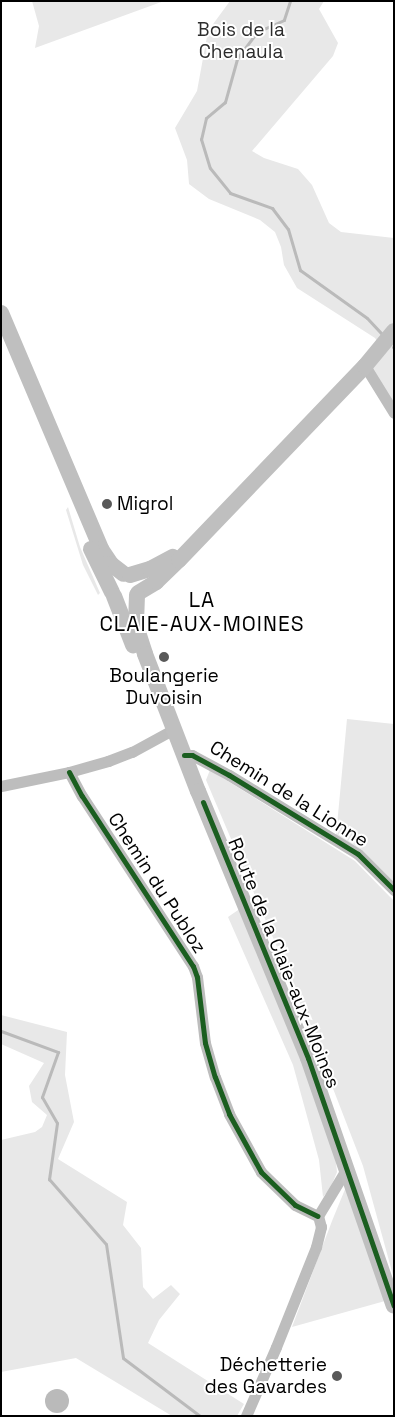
<!DOCTYPE html>
<html>
<head>
<meta charset="utf-8">
<style>
	body { margin:0 }
	#map { position:relative; width:395px; height:1417px; overflow:hidden; background:#fff; font-family:"Space Grotesk",sans-serif }
	div>[style] { position:absolute }
	[style*='--x'] { left:calc(var(--x)*1px); top:calc(var(--y)*1px); width:calc(var(--w)*1px); rotate:calc(var(--a)*1deg) }
	.green>* { inset:0; background:#e8e8e8 }
	.water>* { inset:0; background:#bababa }
	.round { border-radius:50% }
	.stream>* { height:3px; margin:-1.5px; padding:0 1.5px; transform-origin:1.5px; border-radius:1.5px; background:#bababa }
	.minor>* { height:11px; margin:-5.5px; padding:0 5.5px; transform-origin:5.5px; border-radius:5.5px; background:#bdbdbd }
	.secondary>* { height:16px; margin:-8px; padding:0 8px; transform-origin:8px; border-radius:8px; background:#bfbfbf }
	.cycleway>* { height:5px; margin:-2.5px; padding:0 2.5px; transform-origin:2.5px; border-radius:2.5px; background:#1b5e20 }
	.dots>* { width:14px; height:14px; translate:-50% -50%; box-sizing:border-box; border:2px solid #fff; border-radius:50% }
	span { translate:-50% -50%; white-space:nowrap; text-align:center; line-height:1.15; -webkit-text-stroke:4px #fff; paint-order:stroke }
	.park-label { font-size:19px; color:#2d2d2d }
	.poi-label { font-size:19px; color:#000 }
	.left { translate:0 -50%; text-align:left }
	.right { translate:-100% -50%; text-align:right }
	.street-label { font-size:19px; color:#000 }
	.quarter-label { font-size:21px; color:#000; letter-spacing:1px }
	.frame { position:absolute; inset:0; border:2px solid #000; pointer-events:none }
</style>
</head>
<body>
<div id="map">
	<div class="green">
		<div style="clip-path:polygon(32px 1px,164px 1px,35px 48px,39px 26px)"></div>
		<div style="clip-path:polygon(230px 1px,324px 1px,319px 9px,338px 43px,333px 56px,252px 151px,264px 158px,298px 169px,312px 185px,329px 223px,341px 232px,394px 238px,394px 408px,365px 366px,381px 348px,375px 338px,297px 288px,284px 265px,281px 247px,275px 232px,260px 220px,209px 199px,189px 184px,187px 160px,175px 128px,197px 91px,208px 31px)"></div>
		<div style="clip-path:polygon(68px 507px,80px 547px,100px 593px,98px 595px,83px 565px,66px 510px)"></div>
		<div style="clip-path:polygon(347px 719px,394px 724px,394px 883px,336px 836px)"></div>
		<div style="clip-path:polygon(210px 770px,355px 861px,394px 901px,394px 1279px,363px 1166px,291px 980px,206px 780px)"></div>
		<div style="clip-path:polygon(241px 908px,334px 1145px,337px 1172px,330px 1189px,323px 1197px,319px 1160px,293px 1065px,228px 917px)"></div>
		<div style="clip-path:polygon(1px 1015px,67px 1032px,65px 1075px,74px 1122px,58px 1159px,127px 1202px,123px 1225px,141px 1248px,143px 1287px,153px 1299px,171px 1285px,180px 1294px,159px 1320px,148px 1343px,244px 1404px,237px 1416px,172px 1416px,76px 1358px,1px 1372px,1px 1140px,35px 1132px,42px 1127px,47px 1115px,32px 1102px,29px 1086px,44px 1063px,1px 1044px)"></div>
		<div style="clip-path:polygon(348px 1182px,385px 1301px,292px 1327px,332px 1221px)"></div>
	</div>
	<div class="water">
		<div class="round" style="left:45px;top:1389px;width:24px;height:24px"></div>
	</div>
	<div class="stream">
		<div style="--x:290;--y:1;--w:20;--a:108"></div>
		<div style="--x:284;--y:20;--w:30;--a:156"></div>
		<div style="--x:257;--y:32;--w:34;--a:127"></div>
		<div style="--x:237;--y:59;--w:45;--a:105.6"></div>
		<div style="--x:225;--y:102;--w:25;--a:140"></div>
		<div style="--x:206;--y:118;--w:22;--a:103"></div>
		<div style="--x:201;--y:139;--w:30;--a:73"></div>
		<div style="--x:210;--y:168;--w:32;--a:51"></div>
		<div style="--x:230;--y:193;--w:45;--a:19.7"></div>
		<div style="--x:272;--y:208;--w:26;--a:53"></div>
		<div style="--x:288;--y:229;--w:43;--a:73.7"></div>
		<div style="--x:300;--y:270;--w:82;--a:35.6"></div>
		<div style="--x:367;--y:318;--w:21;--a:47"></div>
		<div style="--x:393;--y:347;--w:1;--a:0"></div>
		<div style="--x:1;--y:1031;--w:61;--a:20.2"></div>
		<div style="--x:58;--y:1052;--w:48;--a:109.6"></div>
		<div style="--x:42;--y:1097;--w:30;--a:60"></div>
		<div style="--x:57;--y:1123;--w:57;--a:98.1"></div>
		<div style="--x:49;--y:1179;--w:86;--a:48.8"></div>
		<div style="--x:106;--y:1244;--w:115;--a:81.5"></div>
		<div style="--x:123;--y:1358;--w:96;--a:37"></div>
	</div>
	<div class="minor">
		<div style="--x:365;--y:366;--w:55;--a:58.3"></div>
		<div style="--x:184;--y:755;--w:8;--a:0"></div>
		<div style="--x:192;--y:755;--w:42;--a:28.4"></div>
		<div style="--x:229;--y:775;--w:151;--a:31.5"></div>
		<div style="--x:358;--y:854;--w:51;--a:45"></div>
		<div style="--x:69;--y:772;--w:27;--a:62"></div>
		<div style="--x:82;--y:796;--w:203;--a:56.9"></div>
		<div style="--x:193;--y:966;--w:12;--a:70"></div>
		<div style="--x:197;--y:977;--w:66;--a:83.1"></div>
		<div style="--x:205;--y:1043;--w:35;--a:74"></div>
		<div style="--x:215;--y:1077;--w:40;--a:69"></div>
		<div style="--x:229;--y:1114;--w:66;--a:61.1"></div>
		<div style="--x:261;--y:1172;--w:47;--a:44.1"></div>
		<div style="--x:295;--y:1205;--w:25;--a:26"></div>
		<div style="--x:1;--y:786;--w:69;--a:-11.6"></div>
		<div style="--x:69;--y:772;--w:41;--a:-15.8"></div>
		<div style="--x:108;--y:761;--w:26;--a:-21"></div>
		<div style="--x:132;--y:752;--w:48;--a:-28.7"></div>
		<div style="--x:246;--y:1416;--w:75;--a:-66.5"></div>
		<div style="--x:276;--y:1347;--w:108;--a:-68.2"></div>
		<div style="--x:316;--y:1247;--w:21;--a:-76"></div>
		<div style="--x:321;--y:1227;--w:11;--a:-105"></div>
		<div style="--x:318;--y:1216;--w:56;--a:-58.9"></div>
	</div>
	<div class="secondary">
		<div style="--x:1;--y:313;--w:256;--a:67"></div>
		<div style="--x:101;--y:549;--w:18;--a:56"></div>
		<div style="--x:111;--y:564;--w:16;--a:38"></div>
		<div style="--x:91;--y:549;--w:48;--a:64"></div>
		<div style="--x:130;--y:575;--w:21;--a:-17"></div>
		<div style="--x:150;--y:569;--w:26;--a:-28"></div>
		<div style="--x:138;--y:593;--w:21;--a:-31"></div>
		<div style="--x:156;--y:582;--w:32;--a:-44"></div>
		<div style="--x:179;--y:560;--w:269;--a:-46.2"></div>
		<div style="--x:365;--y:366;--w:45;--a:-50.4"></div>
		<div style="--x:137;--y:595;--w:31;--a:92"></div>
		<div style="--x:136;--y:626;--w:29;--a:72"></div>
		<div style="--x:145;--y:654;--w:147;--a:68.9"></div>
		<div style="--x:198;--y:791;--w:289;--a:67.6"></div>
		<div style="--x:308;--y:1058;--w:262;--a:70.9"></div>
		<div style="--x:114;--y:596;--w:53;--a:68.8"></div>
	</div>
	<div class="cycleway">
		<div style="--x:184;--y:755;--w:8;--a:0"></div>
		<div style="--x:192;--y:755;--w:42;--a:28.4"></div>
		<div style="--x:229;--y:775;--w:151;--a:31.5"></div>
		<div style="--x:358;--y:854;--w:51;--a:45"></div>
		<div style="--x:69;--y:772;--w:27;--a:62"></div>
		<div style="--x:82;--y:796;--w:203;--a:56.9"></div>
		<div style="--x:193;--y:966;--w:12;--a:70"></div>
		<div style="--x:197;--y:977;--w:66;--a:83.1"></div>
		<div style="--x:205;--y:1043;--w:35;--a:74"></div>
		<div style="--x:215;--y:1077;--w:40;--a:69"></div>
		<div style="--x:229;--y:1114;--w:66;--a:61.1"></div>
		<div style="--x:261;--y:1172;--w:47;--a:44.1"></div>
		<div style="--x:295;--y:1205;--w:25;--a:26"></div>
		<div style="--x:203;--y:802;--w:277;--a:67.7"></div>
		<div style="--x:308;--y:1058;--w:262;--a:70.9"></div>
	</div>
	<div class="dots">
		<div style="left:107px;top:504px;background:#595959"></div>
		<div style="left:164px;top:657px;background:#595959"></div>
		<div style="left:337px;top:1376px;background:#595959"></div>
	</div>
	<div class="park-label">
		<span style="left:241px;top:41px">Bois de la<br>Chenaula</span>
	</div>
	<div class="poi-label">
		<span class="left" style="left:117px;top:504px">Migrol</span>
		<span style="left:164px;top:687px">Boulangerie<br>Duvoisin</span>
		<span class="right" style="left:327px;top:1376px">Déchetterie<br>des Gavardes</span>
	</div>
	<div class="street-label">
		<span style="left:289px;top:794px;rotate:32deg">Chemin de la Lionne</span>
		<span style="left:157px;top:883px;rotate:57deg">Chemin du Publoz</span>
		<span style="left:284px;top:963px;rotate:68deg">Route de la Claie-aux-Moines</span>
	</div>
	<div class="quarter-label">
		<span style="left:202px;top:612px">LA<br>CLAIE-AUX-MOINES</span>
	</div>
	<div class="frame"></div>
</div>
</body>
</html>
